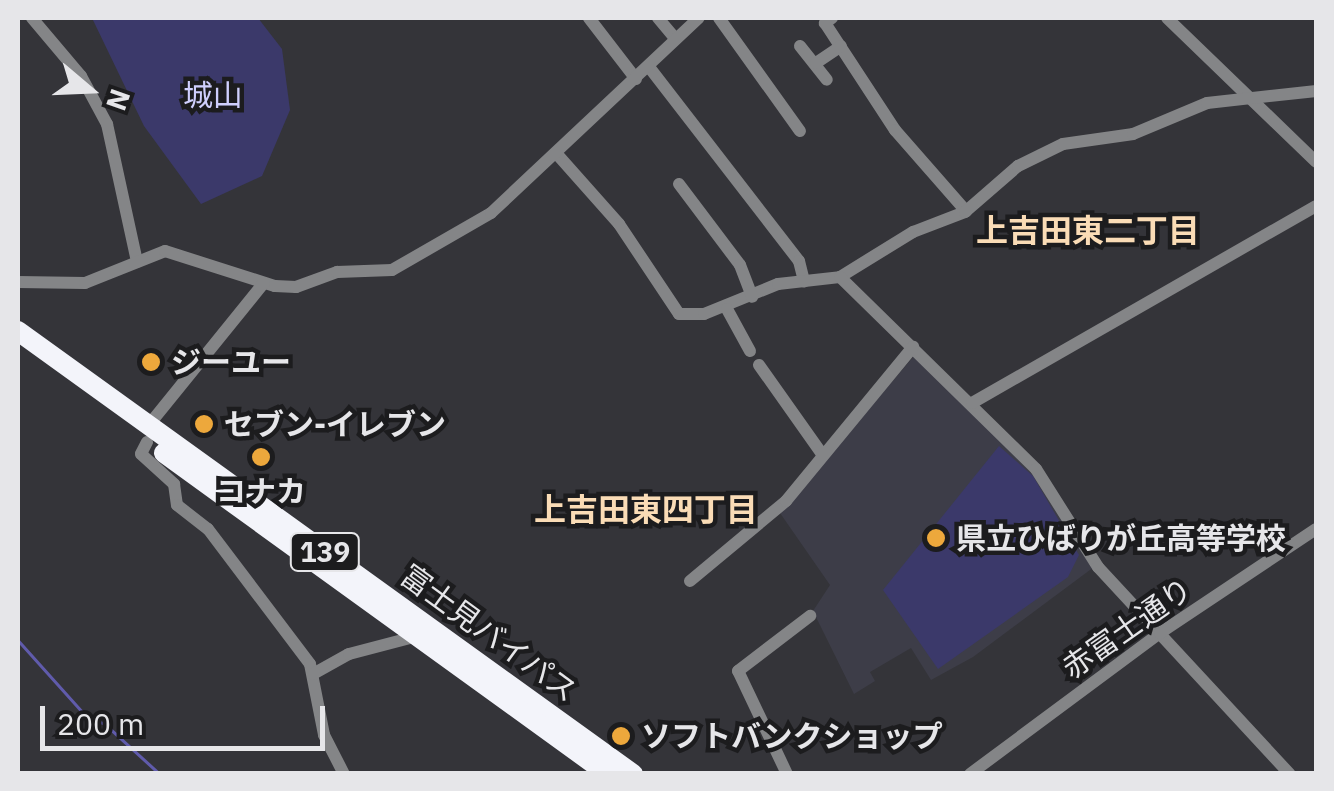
<!DOCTYPE html>
<html>
<head>
<meta charset="utf-8">
<style>
	body { margin:0 }
	#map { position:relative; width:1334px; height:791px; overflow:hidden; background:#343439; font-family:"IBM Plex Sans","Noto Sans JP",sans-serif }
	div>[style] { position:absolute }
	[style*='--x'] { left:calc(var(--x)*1px); top:calc(var(--y)*1px); width:calc(var(--w)*1px); rotate:calc(var(--a)*1deg) }
	.built>* { inset:0; background:#3d3d48 }
	.green>* { inset:0; background:#3b396a }
	.stream>* { height:2.5px; margin:-1.25px; padding:0 1.25px; transform-origin:1.25px; border-radius:1.25px; background:#605bac }
	.minor>* { height:12px; margin:-6px; padding:0 6px; transform-origin:6px; border-radius:6px; background:#848587 }
	.highway>* { height:20px; margin:-10px; padding:0 10px; transform-origin:10px; border-radius:10px; background:#f3f4fa }
	.dots>* { width:28px; height:28px; translate:-50% -50%; box-sizing:border-box; border:5px solid #1c1c1e; border-radius:50% }
	span { translate:-50% -50%; white-space:nowrap; text-align:center; line-height:1.15; -webkit-text-stroke:9px #1c1c1e; paint-order:stroke }
	.shield-label span { padding:2px 8px; background:#1c1c1e; border:2px solid; border-radius:8px; -webkit-text-stroke-width:0 }
	.shield-label { font-size:28px; color:#e6e6e9; font-weight:700 }
	.park-label { font-size:30px; color:#cfcffd }
	.poi-label { font-size:30px; color:#e6e6e9; font-weight:700 }
	.left { translate:0 -50%; text-align:left }
	.street-label { font-size:30px; color:#e6e6e9 }
	.neighbourhood-label { font-size:32px; color:#fadcb6; font-weight:700 }
	.frame { position:absolute; inset:0; border:20px solid #e6e6e9; pointer-events:none }
	.north { position:absolute; left:40px; top:40px; width:100px; height:100px; -webkit-text-stroke:8px #1c1c1e; paint-order:stroke; rotate:109deg; font-size:28px; font-weight:700; line-height:40px; text-align:center; color:#e6e6e9 }
	.north::after { content:''; display:block; margin:auto; width:35px; height:45px; background:#e6e6e9; clip-path:polygon(50% 0,100% 100%,50% 72%,0 100%) }
	.scale { position:absolute; left:40px; top:706px; width:285px; height:45px; box-sizing:border-box; border:5px solid #e6e6e9; border-top:0; padding-left:12px; font-size:30px; line-height:35px; white-space:nowrap; color:#e6e6e9; -webkit-text-stroke:8px #1c1c1e; paint-order:stroke }
</style>
</head>
<body>
<div id="map">
	<div class="built">
		<div style="clip-path:polygon(914px 356px,1036px 475px,1094px 567px,973px 657px,931px 680px,911px 648px,870px 672px,875px 681px,854px 694px,813px 611px,830px 585px,780px 513px)"></div>
	</div>
	<div class="green">
		<div style="clip-path:polygon(92px 18px,258px 18px,282px 49px,290px 110px,262px 176px,201px 204px,144px 126px)"></div>
		<div style="clip-path:polygon(999px 446px,1033px 476px,1079px 555px,1068px 577px,938px 669px,883px 590px)"></div>
	</div>
	<div class="stream">
		<div style="--x:18;--y:640;--w:103;--a:48.1"></div>
		<div style="--x:87;--y:717;--w:19;--a:21"></div>
		<div style="--x:105;--y:724;--w:74;--a:42.3"></div>
	</div>
	<div class="minor">
		<div style="--x:32;--y:18;--w:76;--a:49.8"></div>
		<div style="--x:81;--y:76;--w:55;--a:61.6"></div>
		<div style="--x:107;--y:124;--w:141;--a:77.7"></div>
		<div style="--x:589;--y:18;--w:77;--a:52.4"></div>
		<div style="--x:658;--y:18;--w:25;--a:50"></div>
		<div style="--x:719;--y:18;--w:139;--a:54.4"></div>
		<div style="--x:832;--y:18;--w:9;--a:144"></div>
		<div style="--x:825;--y:23;--w:128;--a:56.8"></div>
		<div style="--x:895;--y:130;--w:108;--a:48.8"></div>
		<div style="--x:1167;--y:18;--w:207;--a:44"></div>
		<div style="--x:800;--y:46;--w:43;--a:51.5"></div>
		<div style="--x:816;--y:63;--w:30;--a:-34"></div>
		<div style="--x:649;--y:67;--w:245;--a:52.3"></div>
		<div style="--x:799;--y:261;--w:21;--a:76"></div>
		<div style="--x:556;--y:153;--w:95;--a:48.4"></div>
		<div style="--x:619;--y:224;--w:108;--a:56.3"></div>
		<div style="--x:679;--y:314;--w:25;--a:0"></div>
		<div style="--x:704;--y:314;--w:80;--a:-22.1"></div>
		<div style="--x:778;--y:284;--w:62;--a:-6.4"></div>
		<div style="--x:840;--y:277;--w:86;--a:-31.7"></div>
		<div style="--x:913;--y:232;--w:56;--a:-21"></div>
		<div style="--x:965;--y:212;--w:70;--a:-41"></div>
		<div style="--x:1018;--y:166;--w:50;--a:-26.1"></div>
		<div style="--x:1063;--y:144;--w:71;--a:-8.1"></div>
		<div style="--x:1133;--y:134;--w:80;--a:-22.7"></div>
		<div style="--x:1207;--y:103;--w:110;--a:-6.3"></div>
		<div style="--x:679;--y:184;--w:101;--a:53"></div>
		<div style="--x:740;--y:265;--w:34;--a:69"></div>
		<div style="--x:840;--y:277;--w:274;--a:44.4"></div>
		<div style="--x:1036;--y:469;--w:116;--a:57.7"></div>
		<div style="--x:1098;--y:567;--w:282;--a:47.2"></div>
		<div style="--x:18;--y:282;--w:67;--a:0.9"></div>
		<div style="--x:85;--y:283;--w:86;--a:-21.8"></div>
		<div style="--x:165;--y:251;--w:115;--a:17.7"></div>
		<div style="--x:275;--y:286;--w:21;--a:3"></div>
		<div style="--x:296;--y:287;--w:44;--a:-20.1"></div>
		<div style="--x:337;--y:272;--w:55;--a:-2.1"></div>
		<div style="--x:392;--y:270;--w:114;--a:-29.9"></div>
		<div style="--x:491;--y:213;--w:285;--a:-43.2"></div>
		<div style="--x:727;--y:309;--w:48;--a:61.3"></div>
		<div style="--x:759;--y:365;--w:109;--a:54.7"></div>
		<div style="--x:972;--y:403;--w:396;--a:-29.8"></div>
		<div style="--x:148;--y:426;--w:184;--a:-51"></div>
		<div style="--x:147;--y:442;--w:13;--a:117"></div>
		<div style="--x:141;--y:454;--w:45;--a:42.3"></div>
		<div style="--x:174;--y:484;--w:21;--a:82"></div>
		<div style="--x:177;--y:505;--w:39;--a:38"></div>
		<div style="--x:208;--y:529;--w:169;--a:52.9"></div>
		<div style="--x:310;--y:664;--w:72;--a:78.8"></div>
		<div style="--x:324;--y:735;--w:44;--a:62.9"></div>
		<div style="--x:690;--y:581;--w:125;--a:-39.8"></div>
		<div style="--x:786;--y:501;--w:200;--a:-50.5"></div>
		<div style="--x:313;--y:674;--w:41;--a:-29.1"></div>
		<div style="--x:349;--y:654;--w:67;--a:-14.7"></div>
		<div style="--x:787;--y:774;--w:114;--a:-115.4"></div>
		<div style="--x:738;--y:671;--w:91;--a:-37.4"></div>
		<div style="--x:970;--y:774;--w:237;--a:-36.6"></div>
		<div style="--x:1160;--y:633;--w:187;--a:-33.7"></div>
	</div>
	<div class="highway">
		<div style="--x:18;--y:331;--w:758;--a:35.77"></div>
		<div style="--x:164;--y:453;--w:548;--a:35.87"></div>
	</div>
	<div class="dots">
		<div style="left:151px;top:362px;background:#eda83c"></div>
		<div style="left:204px;top:424px;background:#eda83c"></div>
		<div style="left:261px;top:457px;background:#eda83c"></div>
		<div style="left:936px;top:538px;background:#eda83c"></div>
		<div style="left:621px;top:736px;background:#eda83c"></div>
	</div>
	<div class="shield-label">
		<span style="left:325px;top:552px">139</span>
	</div>
	<div class="park-label">
		<span style="left:213px;top:95px">城山</span>
	</div>
	<div class="poi-label">
		<span class="left" style="left:171px;top:362px">ジーユー</span>
		<span class="left" style="left:224px;top:424px">セブン-イレブン</span>
		<span style="left:261px;top:491px">コナカ</span>
		<span class="left" style="left:956px;top:538px">県立ひばりが丘高等学校</span>
		<span class="left" style="left:641px;top:736px">ソフトバンクショップ</span>
	</div>
	<div class="street-label">
		<span style="left:1127px;top:628px;rotate:-35deg">赤富士通り</span>
		<span style="left:489px;top:633px;rotate:36deg">富士見バイパス</span>
	</div>
	<div class="neighbourhood-label">
		<span style="left:1088px;top:230px">上吉田東二丁目</span>
		<span style="left:646px;top:509px">上吉田東四丁目</span>
	</div>
	<div class="frame"></div>
	<div class="north">N</div>
	<div class="scale">200 m</div>
</div>
</body>
</html>
